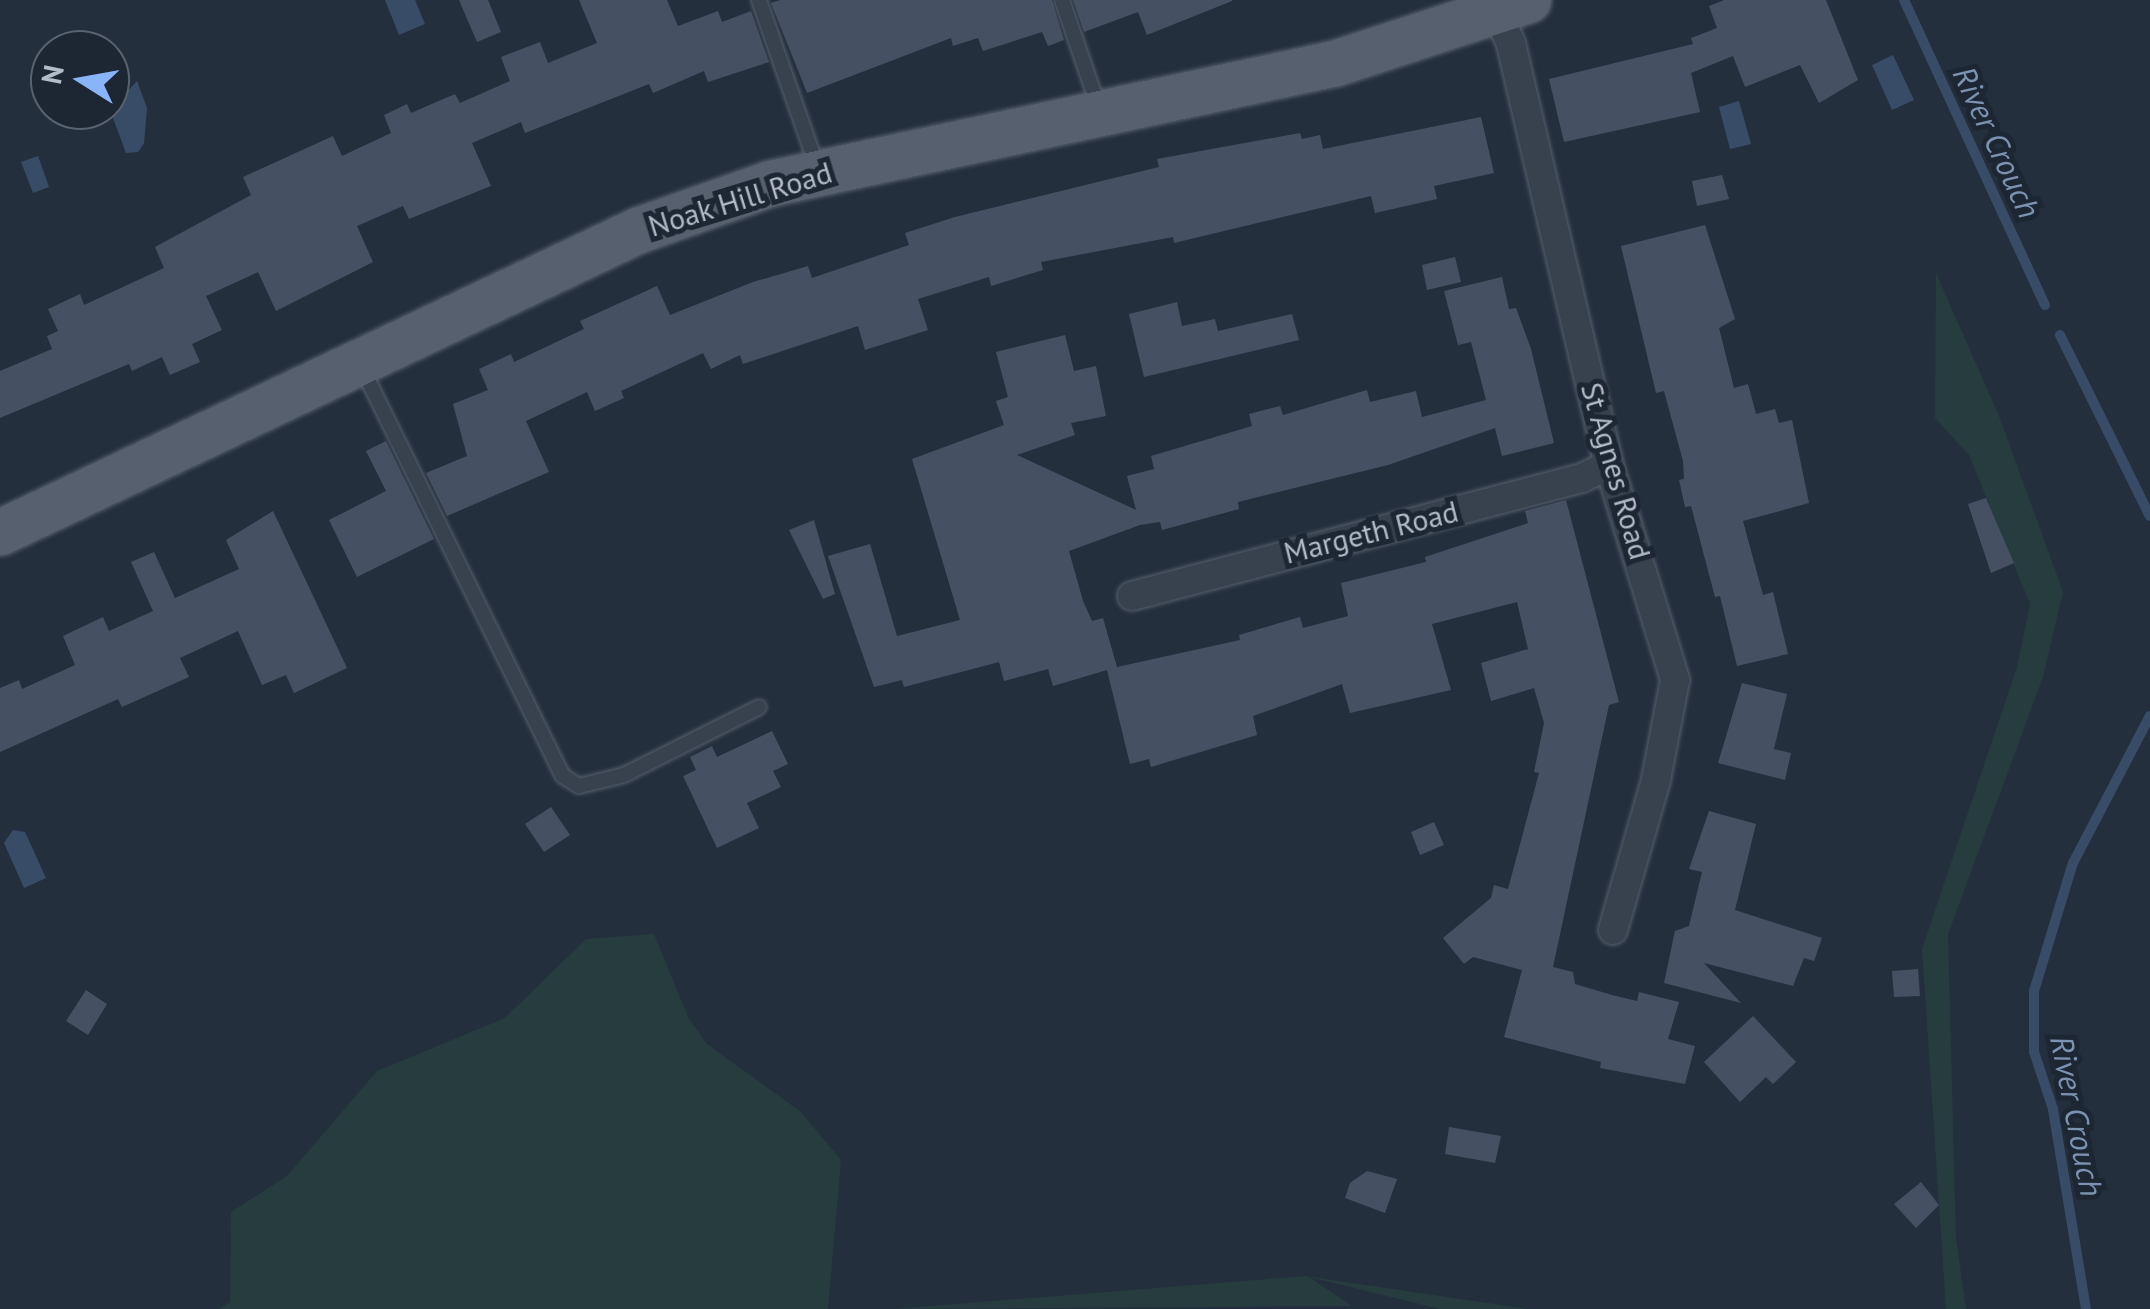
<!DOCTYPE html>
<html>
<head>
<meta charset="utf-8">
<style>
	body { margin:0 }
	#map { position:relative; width:2150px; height:1309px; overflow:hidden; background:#242f3e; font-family:"PT Sans",sans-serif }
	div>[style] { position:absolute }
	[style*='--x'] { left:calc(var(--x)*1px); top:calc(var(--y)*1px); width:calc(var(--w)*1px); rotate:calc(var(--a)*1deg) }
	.green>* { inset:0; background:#263c3f }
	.water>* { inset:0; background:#394c67 }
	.stream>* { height:10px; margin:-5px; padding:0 5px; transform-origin:5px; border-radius:5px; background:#394c67 }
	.building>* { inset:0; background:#455162 }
	.roads { filter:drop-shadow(0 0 2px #565f6c) drop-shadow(0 0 2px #565f6c) }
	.lane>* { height:14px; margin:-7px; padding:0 7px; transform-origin:7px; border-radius:7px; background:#38414e }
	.street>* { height:28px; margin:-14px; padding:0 14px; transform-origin:14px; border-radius:14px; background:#38414e }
	.primary>* { height:45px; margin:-22.5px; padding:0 22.5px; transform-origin:22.5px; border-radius:22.5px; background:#56606e }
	span { translate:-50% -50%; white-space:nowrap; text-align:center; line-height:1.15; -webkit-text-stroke:10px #1d2633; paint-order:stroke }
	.street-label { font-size:30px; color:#b4bcc9 }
	.water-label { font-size:32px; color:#7c92b1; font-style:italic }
	.north { position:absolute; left:30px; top:30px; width:100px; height:100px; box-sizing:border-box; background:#1d2633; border:2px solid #59626f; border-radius:50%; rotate:281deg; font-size:28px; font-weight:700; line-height:40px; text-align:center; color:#b4bcc9 }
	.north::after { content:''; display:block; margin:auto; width:35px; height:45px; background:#8ab4f8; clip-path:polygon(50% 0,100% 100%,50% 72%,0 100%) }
</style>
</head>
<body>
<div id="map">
	<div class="green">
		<div style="clip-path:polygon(1936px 273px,1999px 416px,2063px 592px,2043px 677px,1948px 934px,1956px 1238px,1966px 1309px,1946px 1309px,1922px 949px,2017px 667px,2030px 604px,1969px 455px,1935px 418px)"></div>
		<div style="clip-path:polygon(654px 934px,689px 1019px,707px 1044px,801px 1112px,841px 1160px,828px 1309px,219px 1309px,230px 1302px,231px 1212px,287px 1176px,377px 1071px,505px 1018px,586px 939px)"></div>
		<div style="clip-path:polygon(1305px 1276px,1527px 1309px,1440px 1309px,1309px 1277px,1352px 1306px,893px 1309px)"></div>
	</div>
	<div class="water">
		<div style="clip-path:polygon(385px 0,415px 0,425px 24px,399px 35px)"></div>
		<div style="clip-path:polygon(1893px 55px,1914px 100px,1892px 110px,1872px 65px)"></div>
		<div style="clip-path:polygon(137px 81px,147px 108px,144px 143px,138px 152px,126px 153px,110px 110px)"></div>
		<div style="clip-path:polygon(1739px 101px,1751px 144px,1730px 149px,1719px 107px)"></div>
		<div style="clip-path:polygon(38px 156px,49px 187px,33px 193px,21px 162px)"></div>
		<div style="clip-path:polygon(13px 830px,25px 832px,46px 878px,24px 888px,4px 843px)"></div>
	</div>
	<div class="stream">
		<div style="--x:1904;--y:0;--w:336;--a:65.2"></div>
		<div style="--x:2060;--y:335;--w:202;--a:63.6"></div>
		<div style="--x:2086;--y:1309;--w:203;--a:-99.4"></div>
		<div style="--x:2053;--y:1109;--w:60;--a:-108.4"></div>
		<div style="--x:2034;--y:1052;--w:61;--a:-90"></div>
		<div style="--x:2034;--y:991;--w:134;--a:-73.1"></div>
		<div style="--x:2073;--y:863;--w:166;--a:-62.4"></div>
	</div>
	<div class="building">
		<div style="clip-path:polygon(459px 0,488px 0,501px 32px,477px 42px)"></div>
		<div style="clip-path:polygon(579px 0,667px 0,678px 26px,718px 11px,722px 22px,751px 11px,769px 62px,708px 82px,704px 71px,653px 93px,649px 84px,525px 133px,521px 122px,472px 143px,491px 186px,409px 219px,403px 206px,357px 226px,373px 262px,276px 311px,258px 272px,206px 296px,222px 330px,192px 344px,200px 362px,170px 375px,162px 357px,132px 371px,129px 364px,0 418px,0 371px,52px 349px,47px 336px,58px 331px,48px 309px,80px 294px,84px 305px,164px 268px,155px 247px,251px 195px,243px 177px,333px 136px,342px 156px,391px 133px,384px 115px,407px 104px,411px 113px,455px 94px,460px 103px,510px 81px,501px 57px,540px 42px,548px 63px,597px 43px)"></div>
		<div style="clip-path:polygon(780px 0,1052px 0,1064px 40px,1048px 46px,1042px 32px,983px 51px,978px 38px,953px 46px,951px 38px,807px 93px,771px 3px)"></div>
		<div style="clip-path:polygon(1073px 0,1232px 0,1232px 1px,1147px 35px,1138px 12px,1084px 32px)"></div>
		<div style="clip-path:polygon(1724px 0,1826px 0,1858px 80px,1819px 103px,1800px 65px,1745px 87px,1733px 56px,1691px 73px,1700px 112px,1564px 142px,1549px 79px,1693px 44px,1691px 38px,1717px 28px,1709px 6px)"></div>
		<div style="clip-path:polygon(1481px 117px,1494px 173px,1434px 186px,1437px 199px,1375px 213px,1371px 196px,1174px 243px,1173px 237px,1041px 262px,1043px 270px,991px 286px,989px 277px,918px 299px,928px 330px,865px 350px,858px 326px,743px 364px,740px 355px,711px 369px,703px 353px,621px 391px,624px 398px,595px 411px,587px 392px,526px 421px,549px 472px,447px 516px,426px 473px,467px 456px,453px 404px,488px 390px,479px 369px,511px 354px,514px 362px,584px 329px,580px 321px,657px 286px,670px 315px,753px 282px,808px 266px,812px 278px,909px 245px,905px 233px,955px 217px,1159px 167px,1157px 159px,1300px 133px,1302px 139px,1320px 135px,1323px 149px)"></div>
		<div style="clip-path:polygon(1722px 175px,1729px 199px,1697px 206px,1692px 181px)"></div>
		<div style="clip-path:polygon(1705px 225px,1735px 319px,1719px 328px,1734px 388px,1748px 384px,1756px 414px,1775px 409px,1779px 423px,1792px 420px,1809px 503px,1743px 521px,1763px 595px,1773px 592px,1788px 654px,1737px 666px,1720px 596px,1715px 597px,1691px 506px,1685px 507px,1679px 480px,1684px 479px,1683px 461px,1664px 391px,1656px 393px,1621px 246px)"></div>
		<div style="clip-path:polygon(1455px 257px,1461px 282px,1427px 290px,1422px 265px)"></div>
		<div style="clip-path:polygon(1502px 277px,1509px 309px,1516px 308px,1531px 349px,1554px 443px,1502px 456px,1495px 428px,1388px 465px,1238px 502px,1239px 509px,1162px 530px,1160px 522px,1140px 525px,1069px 551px,1083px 601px,1092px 621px,1103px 618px,1117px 667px,1240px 640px,1239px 635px,1300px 617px,1303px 628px,1348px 616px,1341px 583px,1426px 562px,1425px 557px,1528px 523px,1525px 511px,1566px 500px,1619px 702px,1609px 705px,1553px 967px,1573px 972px,1575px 984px,1612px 995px,1637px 1001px,1639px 992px,1679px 1002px,1668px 1039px,1695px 1046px,1685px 1084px,1600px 1068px,1601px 1062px,1504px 1037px,1522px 970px,1473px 957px,1464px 964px,1443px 938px,1491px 898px,1494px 885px,1508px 889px,1539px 773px,1534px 772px,1544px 723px,1534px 688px,1491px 701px,1481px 663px,1528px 649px,1517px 602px,1432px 624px,1451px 690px,1350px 713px,1342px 684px,1253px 716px,1257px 735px,1151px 767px,1149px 759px,1130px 764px,1107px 670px,1053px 686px,1048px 669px,1004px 681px,999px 662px,904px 687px,902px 680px,874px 687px,828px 556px,870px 544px,897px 636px,960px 620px,912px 459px,1004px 425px,996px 401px,1008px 397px,996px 352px,1065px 335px,1074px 371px,1096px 366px,1106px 416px,1071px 423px,1075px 435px,1017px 455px,1136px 510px,1127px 476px,1154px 469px,1151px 456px,1252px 426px,1249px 414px,1280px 406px,1283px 415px,1367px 390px,1370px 402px,1416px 391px,1422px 417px,1486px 400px,1471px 342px,1458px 345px,1444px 291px)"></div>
		<div style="clip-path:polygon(1177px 302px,1182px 326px,1215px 319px,1218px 331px,1292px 314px,1299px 340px,1144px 377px,1129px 314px)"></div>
		<div style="clip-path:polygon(386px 441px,434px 539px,357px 577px,329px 520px,386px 491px,366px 451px)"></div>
		<div style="clip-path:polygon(1986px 498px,2014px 563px,1991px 573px,1968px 504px)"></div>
		<div style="clip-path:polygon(273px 511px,347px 668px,294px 693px,286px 675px,262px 685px,238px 631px,180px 658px,189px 677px,122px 707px,118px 699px,0 752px,0 688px,19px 680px,22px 689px,75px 665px,63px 636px,103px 617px,109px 631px,153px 611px,131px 562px,154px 552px,175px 598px,239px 569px,226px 540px)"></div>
		<div style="clip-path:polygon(814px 520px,835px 594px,823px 599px,789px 530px)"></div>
		<div style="clip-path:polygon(1742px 683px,1787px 694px,1774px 749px,1791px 753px,1785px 780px,1718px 763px)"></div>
		<div style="clip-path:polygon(772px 731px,788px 764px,773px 771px,781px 787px,747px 803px,759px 828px,717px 848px,683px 776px,696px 770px,690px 757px,712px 746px,717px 757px)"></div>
		<div style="clip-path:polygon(551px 807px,570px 835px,544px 852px,525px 824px)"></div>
		<div style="clip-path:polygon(1709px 811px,1756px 824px,1735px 910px,1822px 938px,1814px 961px,1804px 958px,1793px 986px,1704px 963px,1741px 1003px,1664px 983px,1675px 931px,1689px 926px,1702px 872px,1689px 869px)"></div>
		<div style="clip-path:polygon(1434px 822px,1444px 845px,1420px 855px,1411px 832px)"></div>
		<div style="clip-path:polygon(1918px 969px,1920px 996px,1894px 997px,1892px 971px)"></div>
		<div style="clip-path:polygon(86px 990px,107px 1004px,88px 1035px,66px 1021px)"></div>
		<div style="clip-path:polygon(1753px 1016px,1796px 1062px,1773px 1084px,1766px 1077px,1740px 1102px,1704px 1062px)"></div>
		<div style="clip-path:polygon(1449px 1127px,1501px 1136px,1495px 1163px,1445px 1154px)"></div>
		<div style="clip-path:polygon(1367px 1171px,1397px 1179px,1385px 1213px,1345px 1198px,1350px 1183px)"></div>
		<div style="clip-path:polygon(1921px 1182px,1939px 1205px,1916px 1228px,1894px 1204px)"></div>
	</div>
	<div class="roads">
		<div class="lane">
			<div style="--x:759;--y:0;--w:177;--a:70.8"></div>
			<div style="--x:1062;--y:0;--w:114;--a:71.1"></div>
			<div style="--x:361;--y:366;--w:457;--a:63.8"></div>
			<div style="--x:563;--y:776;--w:19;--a:32"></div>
			<div style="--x:579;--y:786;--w:46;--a:-13.7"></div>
			<div style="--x:624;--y:775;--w:151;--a:-26.7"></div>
		</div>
		<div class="street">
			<div style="--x:1497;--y:12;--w:35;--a:66"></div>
			<div style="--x:1511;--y:44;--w:432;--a:76.9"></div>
			<div style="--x:1609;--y:465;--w:225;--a:72.9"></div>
			<div style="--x:1675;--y:680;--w:102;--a:100.8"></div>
			<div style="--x:1656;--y:780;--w:156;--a:106"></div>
			<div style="--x:1132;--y:596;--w:465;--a:-14.7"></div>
			<div style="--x:1582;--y:478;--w:30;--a:-26"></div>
		</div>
		<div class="primary">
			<div style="--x:0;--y:532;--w:706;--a:-25.33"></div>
			<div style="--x:638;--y:230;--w:141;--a:-19.5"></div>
			<div style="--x:771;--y:183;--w:577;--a:-12.01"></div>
			<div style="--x:1335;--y:63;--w:203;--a:-18.1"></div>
		</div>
	</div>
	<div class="street-label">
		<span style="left:740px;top:199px;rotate:-17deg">Noak Hill Road</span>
		<span style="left:1616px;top:471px;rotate:74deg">St Agnes Road</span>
		<span style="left:1371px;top:532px;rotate:-14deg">Margeth Road</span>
	</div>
	<div class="water-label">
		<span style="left:1997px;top:142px;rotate:65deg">River Crouch</span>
		<span style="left:2077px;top:1116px;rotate:79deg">River Crouch</span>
	</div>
	<div class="north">N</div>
</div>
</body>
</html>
